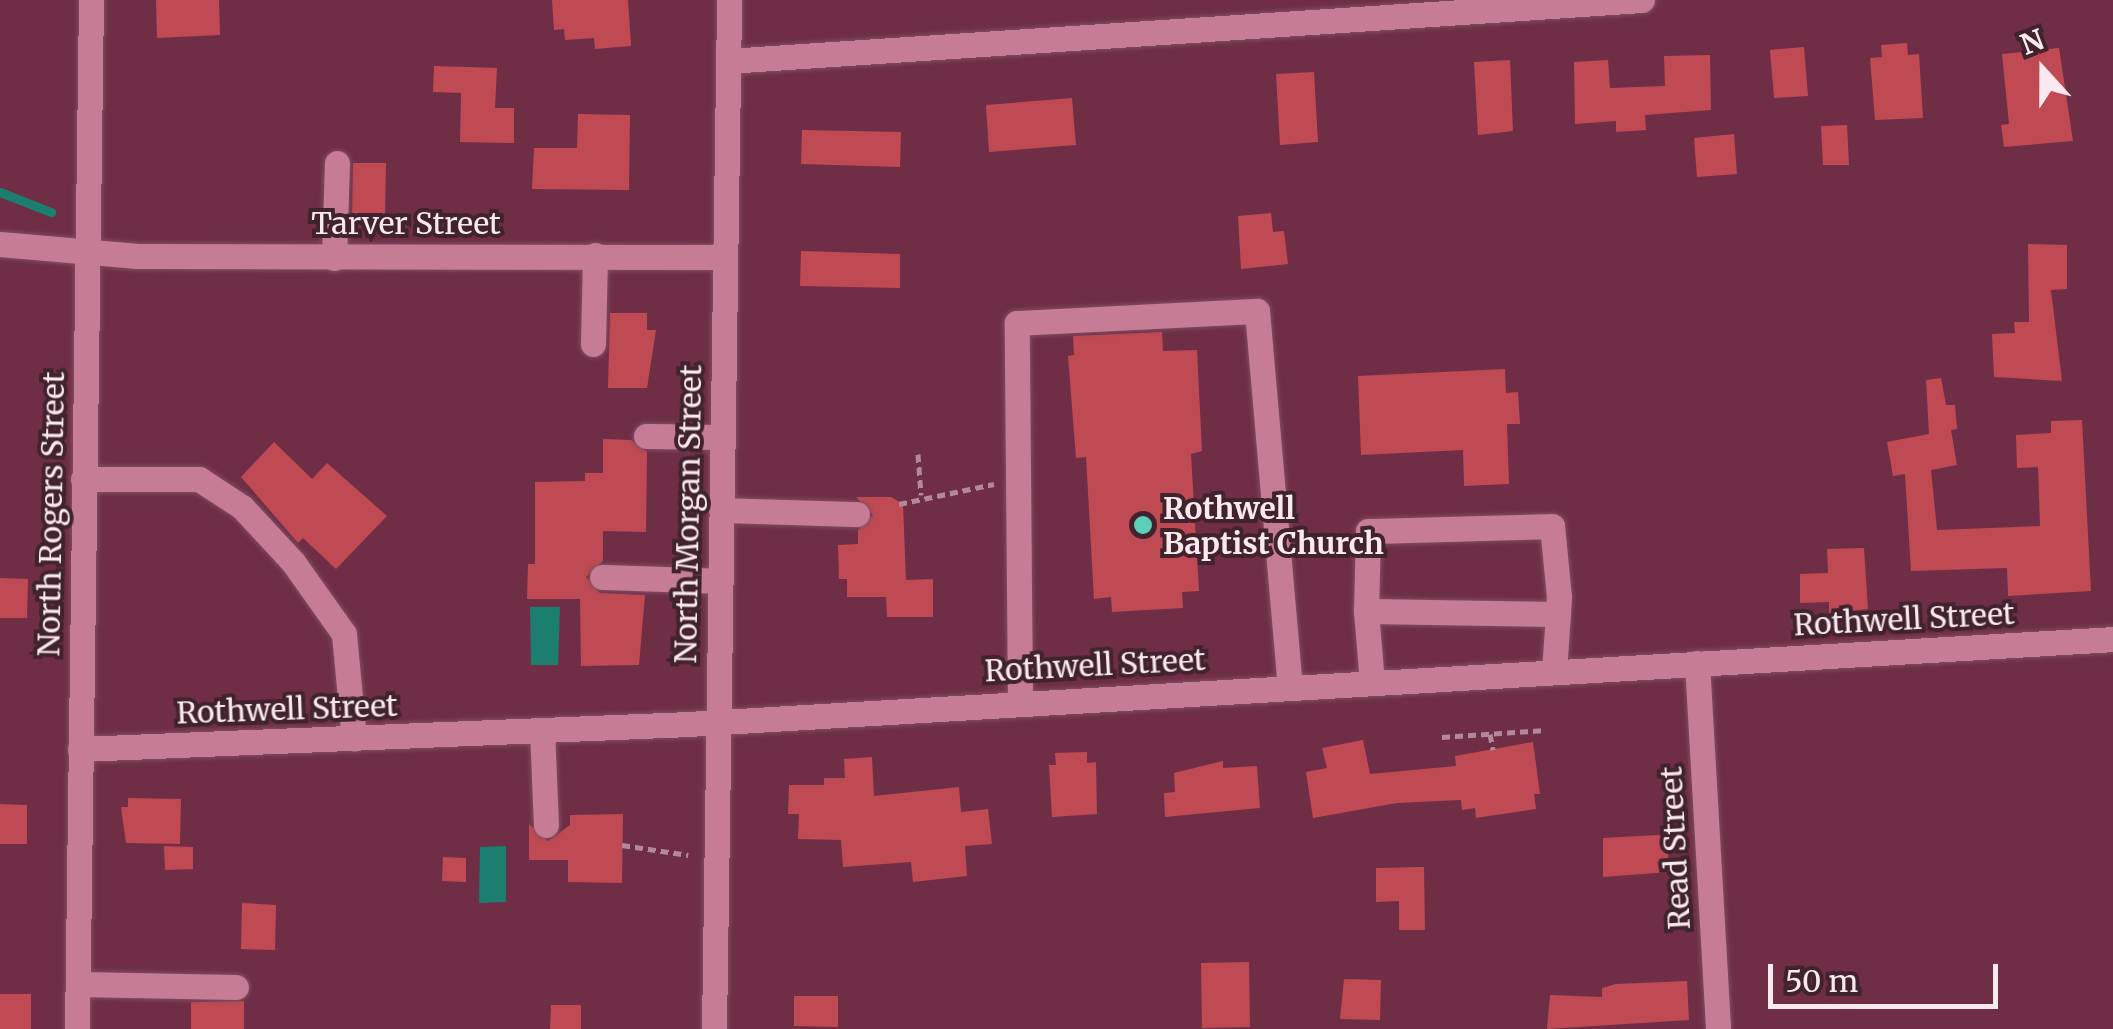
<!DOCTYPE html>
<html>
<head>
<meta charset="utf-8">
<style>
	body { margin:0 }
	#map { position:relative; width:2113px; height:1029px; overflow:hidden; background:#6f2e46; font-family:Merriweather,serif }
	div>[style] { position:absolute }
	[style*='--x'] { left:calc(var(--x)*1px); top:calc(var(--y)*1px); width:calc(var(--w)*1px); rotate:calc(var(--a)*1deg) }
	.water>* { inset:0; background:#1c7e6e }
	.stream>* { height:9px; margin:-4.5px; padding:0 4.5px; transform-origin:4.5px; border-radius:4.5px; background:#1c7e6e }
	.building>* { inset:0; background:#c04a53 }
	.path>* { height:5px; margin-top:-2.5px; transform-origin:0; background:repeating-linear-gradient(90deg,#b38998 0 8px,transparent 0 13px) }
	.roads { filter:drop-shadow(0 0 2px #804d63) drop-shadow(0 0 2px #804d63) }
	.minor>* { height:25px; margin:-12.5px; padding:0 12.5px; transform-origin:12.5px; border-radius:12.5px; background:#c77c95 }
	.dots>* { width:28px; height:28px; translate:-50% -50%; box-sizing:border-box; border:5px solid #41232d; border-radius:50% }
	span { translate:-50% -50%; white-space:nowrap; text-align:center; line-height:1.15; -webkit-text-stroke:8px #41232d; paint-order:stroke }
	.street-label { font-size:30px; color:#fae9ee }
	.poi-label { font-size:30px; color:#fae9ee; font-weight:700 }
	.left { translate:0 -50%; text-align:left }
	.north { position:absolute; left:1993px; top:20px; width:100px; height:100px; -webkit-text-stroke:8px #41232d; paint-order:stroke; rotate:339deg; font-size:28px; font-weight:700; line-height:40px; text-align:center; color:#fae9ee }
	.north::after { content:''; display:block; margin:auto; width:35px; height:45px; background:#fae9ee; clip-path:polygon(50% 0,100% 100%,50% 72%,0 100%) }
	.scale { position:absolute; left:1768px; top:964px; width:230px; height:45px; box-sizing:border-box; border:5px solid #fae9ee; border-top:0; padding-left:12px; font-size:30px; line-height:35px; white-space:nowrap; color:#fae9ee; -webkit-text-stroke:8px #41232d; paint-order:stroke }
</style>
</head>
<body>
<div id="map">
	<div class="water">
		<div style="clip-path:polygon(530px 607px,560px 607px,558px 665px,531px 665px)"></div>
		<div style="clip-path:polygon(506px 846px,506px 902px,479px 903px,480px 847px)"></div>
	</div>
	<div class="stream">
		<div style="--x:0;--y:192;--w:55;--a:21.4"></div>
	</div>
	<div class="building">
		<div style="clip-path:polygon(156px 0,219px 0,220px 35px,157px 38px)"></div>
		<div style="clip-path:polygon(552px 0,628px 0,631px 46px,595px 49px,594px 38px,565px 40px,564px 29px,554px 30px)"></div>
		<div style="clip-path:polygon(1907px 43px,1908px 55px,1919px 54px,1923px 118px,1875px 120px,1870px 58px,1882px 57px,1881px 45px)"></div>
		<div style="clip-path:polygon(1804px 47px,1808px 96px,1774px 98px,1770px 50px)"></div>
		<div style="clip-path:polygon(2059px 48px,2073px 141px,2004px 147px,2001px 125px,2009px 124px,2002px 54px)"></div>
		<div style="clip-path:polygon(1710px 55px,1711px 110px,1645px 115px,1646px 130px,1616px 132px,1616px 121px,1575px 124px,1574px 62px,1608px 60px,1610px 88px,1665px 86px,1664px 56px)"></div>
		<div style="clip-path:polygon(1510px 60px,1513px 131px,1478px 135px,1474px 62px)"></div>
		<div style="clip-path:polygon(434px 66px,497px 68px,495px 108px,514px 108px,514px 143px,460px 142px,461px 93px,433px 92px)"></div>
		<div style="clip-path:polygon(1314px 72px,1318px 142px,1280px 145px,1276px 74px)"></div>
		<div style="clip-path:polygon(1072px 98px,1076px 145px,989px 152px,986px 105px)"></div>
		<div style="clip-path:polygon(578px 114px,630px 115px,629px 190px,532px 189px,534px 148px,577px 148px)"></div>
		<div style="clip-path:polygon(1847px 125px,1849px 165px,1823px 165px,1821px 126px)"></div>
		<div style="clip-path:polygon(802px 130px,901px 132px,900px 167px,801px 164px)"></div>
		<div style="clip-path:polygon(1734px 134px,1737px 174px,1697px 177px,1694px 138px)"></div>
		<div style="clip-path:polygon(353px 163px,386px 163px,385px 215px,352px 216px)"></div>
		<div style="clip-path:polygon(1271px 213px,1273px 232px,1284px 231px,1288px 264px,1241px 269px,1238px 216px)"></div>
		<div style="clip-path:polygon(2028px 244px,2067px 245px,2067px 289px,2051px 290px,2062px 381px,1994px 377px,1992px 334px,2015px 333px,2014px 322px,2029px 322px)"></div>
		<div style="clip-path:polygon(801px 251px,900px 254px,900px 288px,800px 286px)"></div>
		<div style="clip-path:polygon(610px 313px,647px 313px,647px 330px,656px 330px,647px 388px,608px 388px)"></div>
		<div style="clip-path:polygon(1162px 332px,1163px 351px,1197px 350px,1202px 451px,1191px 454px,1199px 591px,1182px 592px,1183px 608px,1112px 612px,1111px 597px,1094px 599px,1086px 457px,1076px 458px,1068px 356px,1074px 355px,1073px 336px)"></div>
		<div style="clip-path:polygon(1505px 369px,1506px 393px,1518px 392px,1520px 424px,1507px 424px,1509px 484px,1464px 486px,1463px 450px,1361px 455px,1358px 376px)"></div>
		<div style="clip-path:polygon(1941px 378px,1946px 405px,1955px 405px,1957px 429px,1951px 430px,1957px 465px,1931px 470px,1937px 530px,2040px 526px,2038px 467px,2017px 468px,2016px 435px,2051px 433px,2051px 421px,2082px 420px,2091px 591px,2008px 596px,2007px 568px,1911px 571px,1905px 474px,1893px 476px,1887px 442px,1929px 434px,1926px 380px)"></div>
		<div style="clip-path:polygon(603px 439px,631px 440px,647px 452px,646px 532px,603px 531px,603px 561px,586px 577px,600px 593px,645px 595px,639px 665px,581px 666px,580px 599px,527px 599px,528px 564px,535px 564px,535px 482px,585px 481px,585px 473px,603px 473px)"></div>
		<div style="clip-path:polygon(274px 442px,312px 479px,327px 463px,387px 516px,336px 569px,303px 538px,298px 543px,241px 477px)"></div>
		<div style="clip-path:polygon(856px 497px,891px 497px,903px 504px,906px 580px,933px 579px,933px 617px,887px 617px,886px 597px,847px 597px,847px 579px,839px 579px,838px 545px,858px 544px,858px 530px,873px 515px)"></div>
		<div style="clip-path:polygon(1864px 548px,1868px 609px,1829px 613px,1829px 602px,1800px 603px,1800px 574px,1828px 573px,1827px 549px)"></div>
		<div style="clip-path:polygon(0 578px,28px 579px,27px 618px,0 618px)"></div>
		<div style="clip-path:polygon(1363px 740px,1370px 774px,1456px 766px,1455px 756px,1533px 742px,1540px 794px,1534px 794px,1536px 809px,1476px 818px,1475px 808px,1462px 810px,1461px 800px,1397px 803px,1313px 818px,1306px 772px,1327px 768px,1322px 748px)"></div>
		<div style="clip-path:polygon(1087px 752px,1087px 763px,1096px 762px,1097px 814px,1052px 817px,1049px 765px,1056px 765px,1055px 753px)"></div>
		<div style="clip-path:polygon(872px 757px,874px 796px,959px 787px,961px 812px,988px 809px,992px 844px,965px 846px,967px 876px,913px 882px,911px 862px,843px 867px,841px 840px,798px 839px,799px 814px,788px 814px,789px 785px,824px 785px,824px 778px,845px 778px,844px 759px)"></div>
		<div style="clip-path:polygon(1223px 761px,1223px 768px,1257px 766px,1260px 808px,1165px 817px,1164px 793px,1175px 792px,1174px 773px)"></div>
		<div style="clip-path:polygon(128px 798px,181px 799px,180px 844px,126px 843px,121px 807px,128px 807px)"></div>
		<div style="clip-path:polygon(0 804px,27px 805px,27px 844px,0 844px)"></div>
		<div style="clip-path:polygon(623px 814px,622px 883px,568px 882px,568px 860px,529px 860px,529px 824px,548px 841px,570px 825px,570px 815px)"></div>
		<div style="clip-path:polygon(1658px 835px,1667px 838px,1669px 872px,1603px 877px,1603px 838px)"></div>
		<div style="clip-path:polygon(164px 846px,193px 847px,193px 869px,165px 870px)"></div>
		<div style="clip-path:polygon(443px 857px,466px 858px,466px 882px,442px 881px)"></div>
		<div style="clip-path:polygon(1424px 867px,1425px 930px,1399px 930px,1399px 901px,1376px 902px,1376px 868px)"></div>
		<div style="clip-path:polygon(242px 903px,276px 905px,275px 950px,241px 949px)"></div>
		<div style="clip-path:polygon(1249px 962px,1250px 1027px,1202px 1028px,1201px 963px)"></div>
		<div style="clip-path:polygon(1344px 979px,1381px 980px,1380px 1020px,1340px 1019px)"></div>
		<div style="clip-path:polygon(1687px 981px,1689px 1020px,1547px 1029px,1550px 995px,1602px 997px,1602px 988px,1616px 984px)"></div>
		<div style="clip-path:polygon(0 994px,31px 994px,31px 1029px,0 1029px)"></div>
		<div style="clip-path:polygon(794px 996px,838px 996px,838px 1027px,794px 1026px)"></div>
		<div style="clip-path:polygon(244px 1001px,244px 1029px,191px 1029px,191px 1002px)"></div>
		<div style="clip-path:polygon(551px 1005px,581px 1005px,581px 1029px,550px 1029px)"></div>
	</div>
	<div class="path">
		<div style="--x:918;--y:454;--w:41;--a:85.8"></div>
		<div style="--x:899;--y:504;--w:97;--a:-11.9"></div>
		<div style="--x:1490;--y:734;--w:16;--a:79"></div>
		<div style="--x:1442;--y:737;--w:104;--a:-3.9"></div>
		<div style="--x:622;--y:845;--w:67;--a:8.6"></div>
	</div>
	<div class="roads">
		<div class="minor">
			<div style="--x:728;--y:61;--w:916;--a:-3.82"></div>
			<div style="--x:0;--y:244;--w:138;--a:5"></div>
			<div style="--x:137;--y:256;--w:588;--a:0.1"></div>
			<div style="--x:334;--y:258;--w:95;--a:-88.2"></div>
			<div style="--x:593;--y:344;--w:89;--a:-88.7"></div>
			<div style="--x:646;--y:436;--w:76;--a:0.8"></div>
			<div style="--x:83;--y:479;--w:116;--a:0"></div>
			<div style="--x:199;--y:479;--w:51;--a:33.1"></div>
			<div style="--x:242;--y:507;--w:75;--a:47.2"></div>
			<div style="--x:293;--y:562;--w:88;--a:54.7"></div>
			<div style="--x:344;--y:634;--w:105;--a:84.6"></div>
			<div style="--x:721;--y:510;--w:136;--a:1.7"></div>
			<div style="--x:602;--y:577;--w:118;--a:1.9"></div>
			<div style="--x:1366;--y:611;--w:71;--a:85.2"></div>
			<div style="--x:1697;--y:663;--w:367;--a:86.7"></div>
			<div style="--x:1554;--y:672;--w:58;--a:-86.1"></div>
			<div style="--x:1558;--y:614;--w:17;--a:-87"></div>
			<div style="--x:1559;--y:597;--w:71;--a:-95.6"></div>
			<div style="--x:1552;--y:526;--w:184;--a:178.4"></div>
			<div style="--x:1368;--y:531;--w:80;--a:91.4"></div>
			<div style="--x:1366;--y:611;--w:192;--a:0.9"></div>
			<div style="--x:1020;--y:702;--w:379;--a:-90.5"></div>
			<div style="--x:1017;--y:323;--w:240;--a:-2.9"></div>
			<div style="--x:1257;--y:311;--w:376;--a:85"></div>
			<div style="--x:542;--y:730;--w:95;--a:87.6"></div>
			<div style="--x:80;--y:749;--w:609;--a:-2.35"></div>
			<div style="--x:688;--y:724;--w:1428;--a:-3.41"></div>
			<div style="--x:78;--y:984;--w:158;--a:1.1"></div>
			<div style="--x:77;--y:1029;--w:1029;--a:-89.22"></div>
			<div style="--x:714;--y:1029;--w:1029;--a:-89.16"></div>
		</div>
	</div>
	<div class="dots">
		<div style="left:1143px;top:525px;background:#5dceb8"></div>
	</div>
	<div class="street-label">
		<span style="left:406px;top:223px">Tarver Street</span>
		<span style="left:51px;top:514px;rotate:-89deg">North Rogers Street</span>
		<span style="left:688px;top:514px;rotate:-89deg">North Morgan Street</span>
		<span style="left:1904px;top:619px;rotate:-3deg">Rothwell Street</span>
		<span style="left:1095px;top:665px;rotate:-3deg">Rothwell Street</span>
		<span style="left:287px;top:709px;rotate:-2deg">Rothwell Street</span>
		<span style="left:1675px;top:848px;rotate:-93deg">Read Street</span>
	</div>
	<div class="poi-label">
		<span class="left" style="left:1163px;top:525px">Rothwell<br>Baptist Church</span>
	</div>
	<div class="north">N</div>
	<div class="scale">50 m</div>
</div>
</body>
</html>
